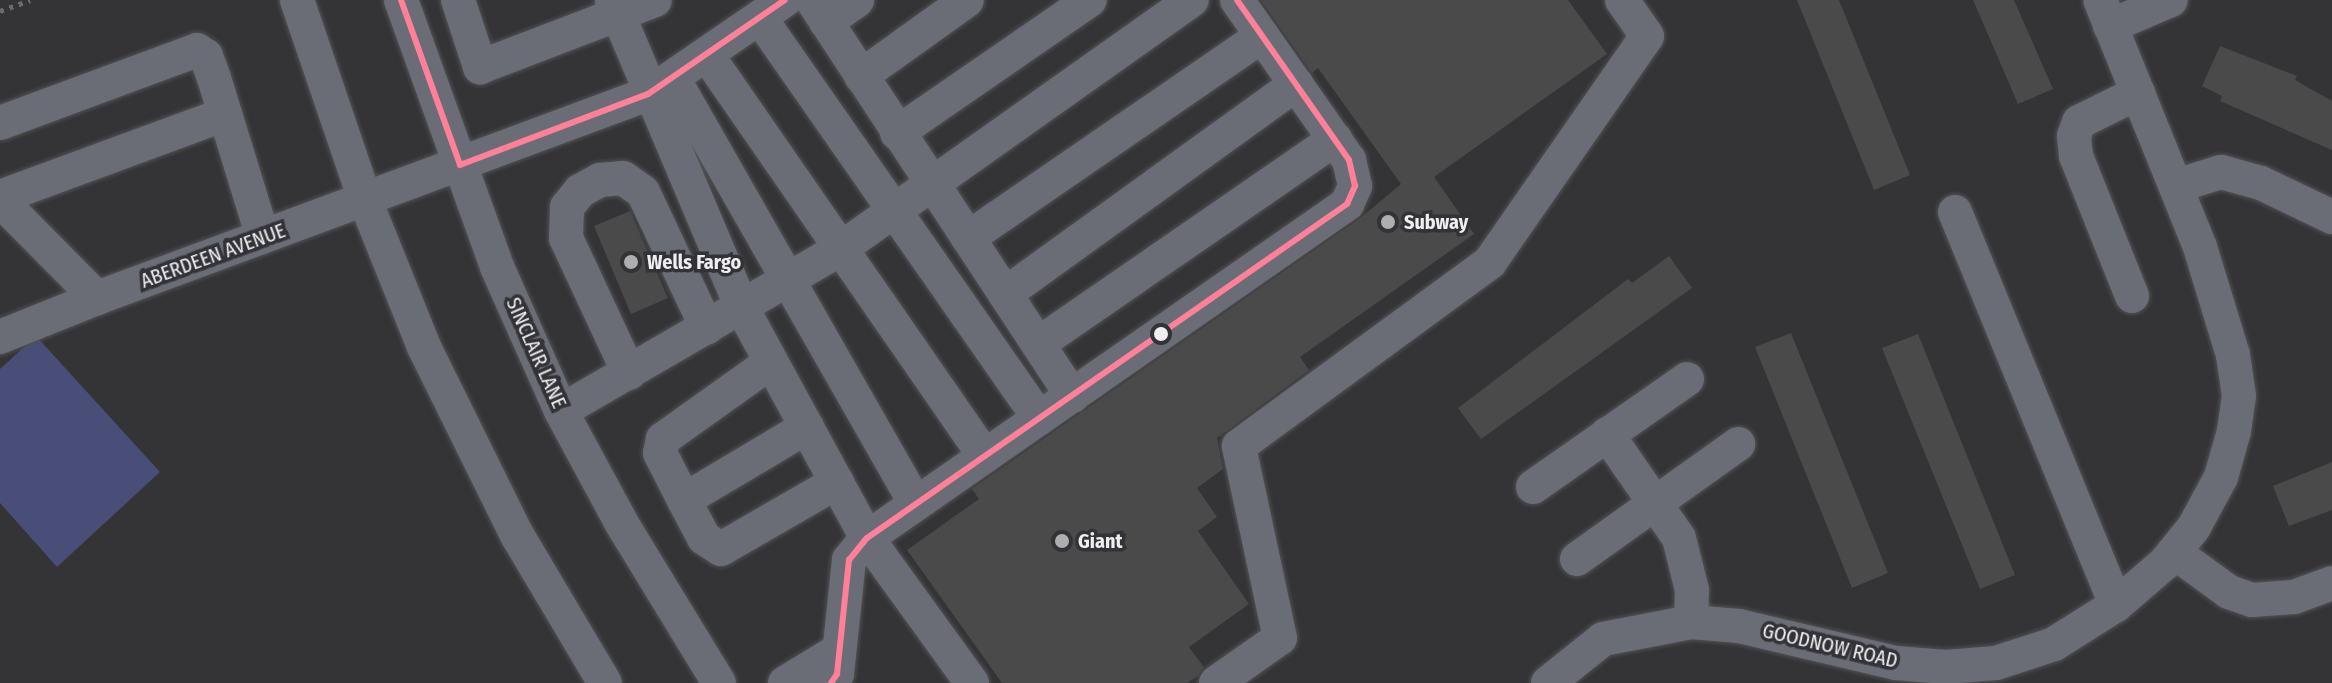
<!DOCTYPE html>
<html>
<head>
<meta charset="utf-8">
<style>
	body { margin:0 }
	#map { position:relative; width:2332px; height:683px; overflow:hidden; background:#343436; font-family:"Fira Sans Condensed",sans-serif }
	div>[style] { position:absolute }
	[style*='--x'] { left:calc(var(--x)*1px); top:calc(var(--y)*1px); width:calc(var(--w)*1px); rotate:calc(var(--a)*1deg) }
	.green>* { inset:0; background:#484e77 }
	.building>* { inset:0; background:#4a4a4b }
	.path>* { height:5px; margin-top:-2.5px; transform-origin:0; background:repeating-linear-gradient(90deg,#6a6b70 0 4px,transparent 0 10px) }
	.roads { filter:drop-shadow(0 0 2px #525254) drop-shadow(0 0 2px #525254) }
	.minor>* { height:34px; margin:-17px; padding:0 17px; transform-origin:17px; border-radius:17px; background:#6b6d76 }
	.bus-1>* { height:6px; margin:-3px; padding:0 3px; transform-origin:3px; border-radius:3px; background:#ff8098 }
	.dots>* { width:22px; height:22px; translate:-50% -50%; box-sizing:border-box; border:4px solid #333337; border-radius:50% }
	span { translate:-50% -50%; white-space:nowrap; text-align:center; line-height:1.15; -webkit-text-stroke:7px #333337; paint-order:stroke }
	.poi-label { font-size:20px; color:#efeff2; font-weight:700 }
	.left { translate:0 -50%; text-align:left }
	.street-label { font-size:20px; color:#efeff2 }
</style>
</head>
<body>
<div id="map">
	<div class="green">
		<div style="clip-path:polygon(36px 336px,160px 472px,57px 567px,0 503px,0 369px)"></div>
	</div>
	<div class="building">
		<div style="clip-path:polygon(1261px 0,1568px 0,1607px 54px,1434px 177px,1474px 234px,1300px 357px,1309px 370px,1217px 438px,1223px 469px,1197px 488px,1217px 517px,1198px 531px,1249px 604px,1189px 647px,1204px 667px,1198px 676px,1187px 683px,1002px 683px,907px 550px,979px 499px,972px 489px,1358px 220px,1401px 184px,1318px 68px,1312px 73px)"></div>
		<div style="clip-path:polygon(1797px 0,1839px 0,1910px 175px,1874px 190px)"></div>
		<div style="clip-path:polygon(1973px 0,2014px 0,2053px 89px,2018px 104px)"></div>
		<div style="clip-path:polygon(2220px 46px,2297px 76px,2295px 80px,2332px 101px,2332px 150px,2220px 101px,2222px 96px,2202px 86px)"></div>
		<div style="clip-path:polygon(630px 211px,668px 298px,631px 314px,594px 226px)"></div>
		<div style="clip-path:polygon(1669px 256px,1692px 288px,1481px 439px,1458px 408px,1628px 279px,1632px 283px)"></div>
		<div style="clip-path:polygon(1791px 333px,1888px 573px,1852px 588px,1755px 347px)"></div>
		<div style="clip-path:polygon(1918px 334px,2015px 575px,1980px 589px,1882px 348px)"></div>
		<div style="clip-path:polygon(2332px 462px,2332px 510px,2289px 526px,2273px 486px)"></div>
	</div>
	<div class="path">
		<div style="--x:0;--y:11;--w:32;--a:-20"></div>
	</div>
	<div class="roads">
		<div class="minor">
			<div style="--x:297;--y:0;--w:211;--a:71.2"></div>
			<div style="--x:365;--y:200;--w:158;--a:68.1"></div>
			<div style="--x:424;--y:347;--w:210;--a:63.7"></div>
			<div style="--x:517;--y:535;--w:172;--a:59.3"></div>
			<div style="--x:401;--y:0;--w:284;--a:70.2"></div>
			<div style="--x:497;--y:267;--w:158;--a:66"></div>
			<div style="--x:561;--y:411;--w:128;--a:61.6"></div>
			<div style="--x:622;--y:524;--w:186;--a:58.6"></div>
			<div style="--x:458;--y:0;--w:71;--a:71.8"></div>
			<div style="--x:480;--y:67;--w:187;--a:-20.9"></div>
			<div style="--x:612;--y:0;--w:334;--a:67.1"></div>
			<div style="--x:742;--y:308;--w:262;--a:61.5"></div>
			<div style="--x:867;--y:538;--w:179;--a:54.1"></div>
			<div style="--x:812;--y:0;--w:474;--a:56.7"></div>
			<div style="--x:760;--y:18;--w:488;--a:55.1"></div>
			<div style="--x:826;--y:22;--w:38;--a:-35"></div>
			<div style="--x:2110;--y:26;--w:66;--a:-23.1"></div>
			<div style="--x:707;--y:55;--w:488;--a:55.3"></div>
			<div style="--x:861;--y:76;--w:130;--a:-35.6"></div>
			<div style="--x:673;--y:78;--w:490;--a:60.3"></div>
			<div style="--x:0;--y:123;--w:210;--a:-20.3"></div>
			<div style="--x:197;--y:50;--w:11;--a:34"></div>
			<div style="--x:206;--y:56;--w:23;--a:70"></div>
			<div style="--x:214;--y:78;--w:166;--a:72.9"></div>
			<div style="--x:897;--y:133;--w:234;--a:-34.6"></div>
			<div style="--x:2176;--y:186;--w:47;--a:-17.3"></div>
			<div style="--x:2221;--y:172;--w:41;--a:15.4"></div>
			<div style="--x:2261;--y:183;--w:79;--a:25.6"></div>
			<div style="--x:0;--y:197;--w:240;--a:-20.2"></div>
			<div style="--x:0;--y:200;--w:138;--a:45.3"></div>
			<div style="--x:97;--y:298;--w:588;--a:-20.32"></div>
			<div style="--x:648;--y:94;--w:166;--a:-34.5"></div>
			<div style="--x:1955;--y:212;--w:425;--a:67.7"></div>
			<div style="--x:968;--y:238;--w:357;--a:-34.5"></div>
			<div style="--x:1005;--y:294;--w:359;--a:-35.8"></div>
			<div style="--x:2132;--y:296;--w:151;--a:-111.8"></div>
			<div style="--x:2076;--y:156;--w:20;--a:-96"></div>
			<div style="--x:2074;--y:136;--w:15;--a:-70"></div>
			<div style="--x:2079;--y:122;--w:66;--a:-26.2"></div>
			<div style="--x:0;--y:337;--w:105;--a:-21.9"></div>
			<div style="--x:1038;--y:344;--w:361;--a:-34.6"></div>
			<div style="--x:771;--y:362;--w:133;--a:144.5"></div>
			<div style="--x:663;--y:439;--w:14;--a:102"></div>
			<div style="--x:660;--y:453;--w:53;--a:62.9"></div>
			<div style="--x:684;--y:500;--w:143;--a:-30.7"></div>
			<div style="--x:629;--y:373;--w:149;--a:-115"></div>
			<div style="--x:566;--y:238;--w:31;--a:-88"></div>
			<div style="--x:567;--y:207;--w:21;--a:-51"></div>
			<div style="--x:580;--y:191;--w:23;--a:-29"></div>
			<div style="--x:600;--y:180;--w:23;--a:-5"></div>
			<div style="--x:623;--y:178;--w:24;--a:35"></div>
			<div style="--x:643;--y:192;--w:150;--a:64.8"></div>
			<div style="--x:561;--y:411;--w:323;--a:-30.1"></div>
			<div style="--x:840;--y:249;--w:431;--a:-35.3"></div>
			<div style="--x:1607;--y:434;--w:126;--a:55.3"></div>
			<div style="--x:1679;--y:538;--w:54;--a:76"></div>
			<div style="--x:1692;--y:590;--w:32;--a:92"></div>
			<div style="--x:1533;--y:487;--w:188;--a:-35"></div>
			<div style="--x:684;--y:500;--w:43;--a:62.2"></div>
			<div style="--x:704;--y:538;--w:20;--a:33"></div>
			<div style="--x:721;--y:549;--w:134;--a:-30"></div>
			<div style="--x:2174;--y:552;--w:68;--a:36"></div>
			<div style="--x:2229;--y:592;--w:24;--a:19"></div>
			<div style="--x:2252;--y:600;--w:42;--a:-4.1"></div>
			<div style="--x:2294;--y:597;--w:40;--a:-20.2"></div>
			<div style="--x:1577;--y:559;--w:198;--a:-35.5"></div>
			<div style="--x:785;--y:683;--w:63;--a:-31.4"></div>
			<div style="--x:831;--y:683;--w:11;--a:-56"></div>
			<div style="--x:837;--y:674;--w:115;--a:-84"></div>
			<div style="--x:849;--y:560;--w:28;--a:-51"></div>
			<div style="--x:867;--y:538;--w:585;--a:-34.83"></div>
			<div style="--x:1347;--y:204;--w:20;--a:-66"></div>
			<div style="--x:1355;--y:186;--w:27;--a:-103"></div>
			<div style="--x:1349;--y:160;--w:195;--a:-125"></div>
			<div style="--x:1216;--y:683;--w:78;--a:-35.1"></div>
			<div style="--x:1280;--y:638;--w:196;--a:-102.1"></div>
			<div style="--x:1239;--y:446;--w:311;--a:-36.2"></div>
			<div style="--x:1490;--y:262;--w:275;--a:-55.2"></div>
			<div style="--x:1647;--y:36;--w:44;--a:-124.8"></div>
			<div style="--x:1548;--y:683;--w:70;--a:-38.7"></div>
			<div style="--x:1603;--y:639;--w:90;--a:-10.9"></div>
			<div style="--x:1691;--y:622;--w:48;--a:4.8"></div>
			<div style="--x:1739;--y:626;--w:161;--a:13.3"></div>
			<div style="--x:1896;--y:663;--w:50;--a:4.6"></div>
			<div style="--x:1946;--y:667;--w:50;--a:-4.6"></div>
			<div style="--x:1996;--y:663;--w:61;--a:-18.1"></div>
			<div style="--x:2054;--y:644;--w:73;--a:-32.2"></div>
			<div style="--x:2116;--y:605;--w:65;--a:-40.6"></div>
			<div style="--x:2165;--y:563;--w:46;--a:-51.1"></div>
			<div style="--x:2194;--y:527;--w:57;--a:-61.6"></div>
			<div style="--x:2221;--y:477;--w:48;--a:-74.2"></div>
			<div style="--x:2234;--y:431;--w:35;--a:-82"></div>
			<div style="--x:2239;--y:396;--w:41;--a:-98.3"></div>
			<div style="--x:2233;--y:355;--w:113;--a:-107"></div>
			<div style="--x:2200;--y:247;--w:266;--a:-112"></div>
		</div>
	</div>
	<div class="bus-1">
		<div style="--x:401;--y:0;--w:175;--a:70.3"></div>
		<div style="--x:460;--y:165;--w:201;--a:-20.7"></div>
		<div style="--x:648;--y:94;--w:166;--a:-34.5"></div>
		<div style="--x:831;--y:683;--w:11;--a:-56"></div>
		<div style="--x:837;--y:674;--w:115;--a:-84"></div>
		<div style="--x:849;--y:560;--w:28;--a:-51"></div>
		<div style="--x:867;--y:538;--w:585;--a:-34.83"></div>
		<div style="--x:1347;--y:204;--w:20;--a:-66"></div>
		<div style="--x:1355;--y:186;--w:27;--a:-103"></div>
		<div style="--x:1349;--y:160;--w:195;--a:-125"></div>
	</div>
	<div class="dots">
		<div style="left:1388px;top:222px;background:#aeaeb0"></div>
		<div style="left:631px;top:262px;background:#aeaeb0"></div>
		<div style="left:1161px;top:334px;background:#efeff2"></div>
		<div style="left:1062px;top:541px;background:#aeaeb0"></div>
	</div>
	<div class="poi-label">
		<span class="left" style="left:1404px;top:222px">Subway</span>
		<span class="left" style="left:647px;top:262px">Wells Fargo</span>
		<span class="left" style="left:1078px;top:541px">Giant</span>
	</div>
	<div class="street-label">
		<span style="left:213px;top:256px;rotate:-20deg">ABERDEEN AVENUE</span>
		<span style="left:536px;top:353px;rotate:66deg">SINCLAIR LANE</span>
		<span style="left:1830px;top:646px;rotate:13deg">GOODNOW ROAD</span>
	</div>
</div>
</body>
</html>
